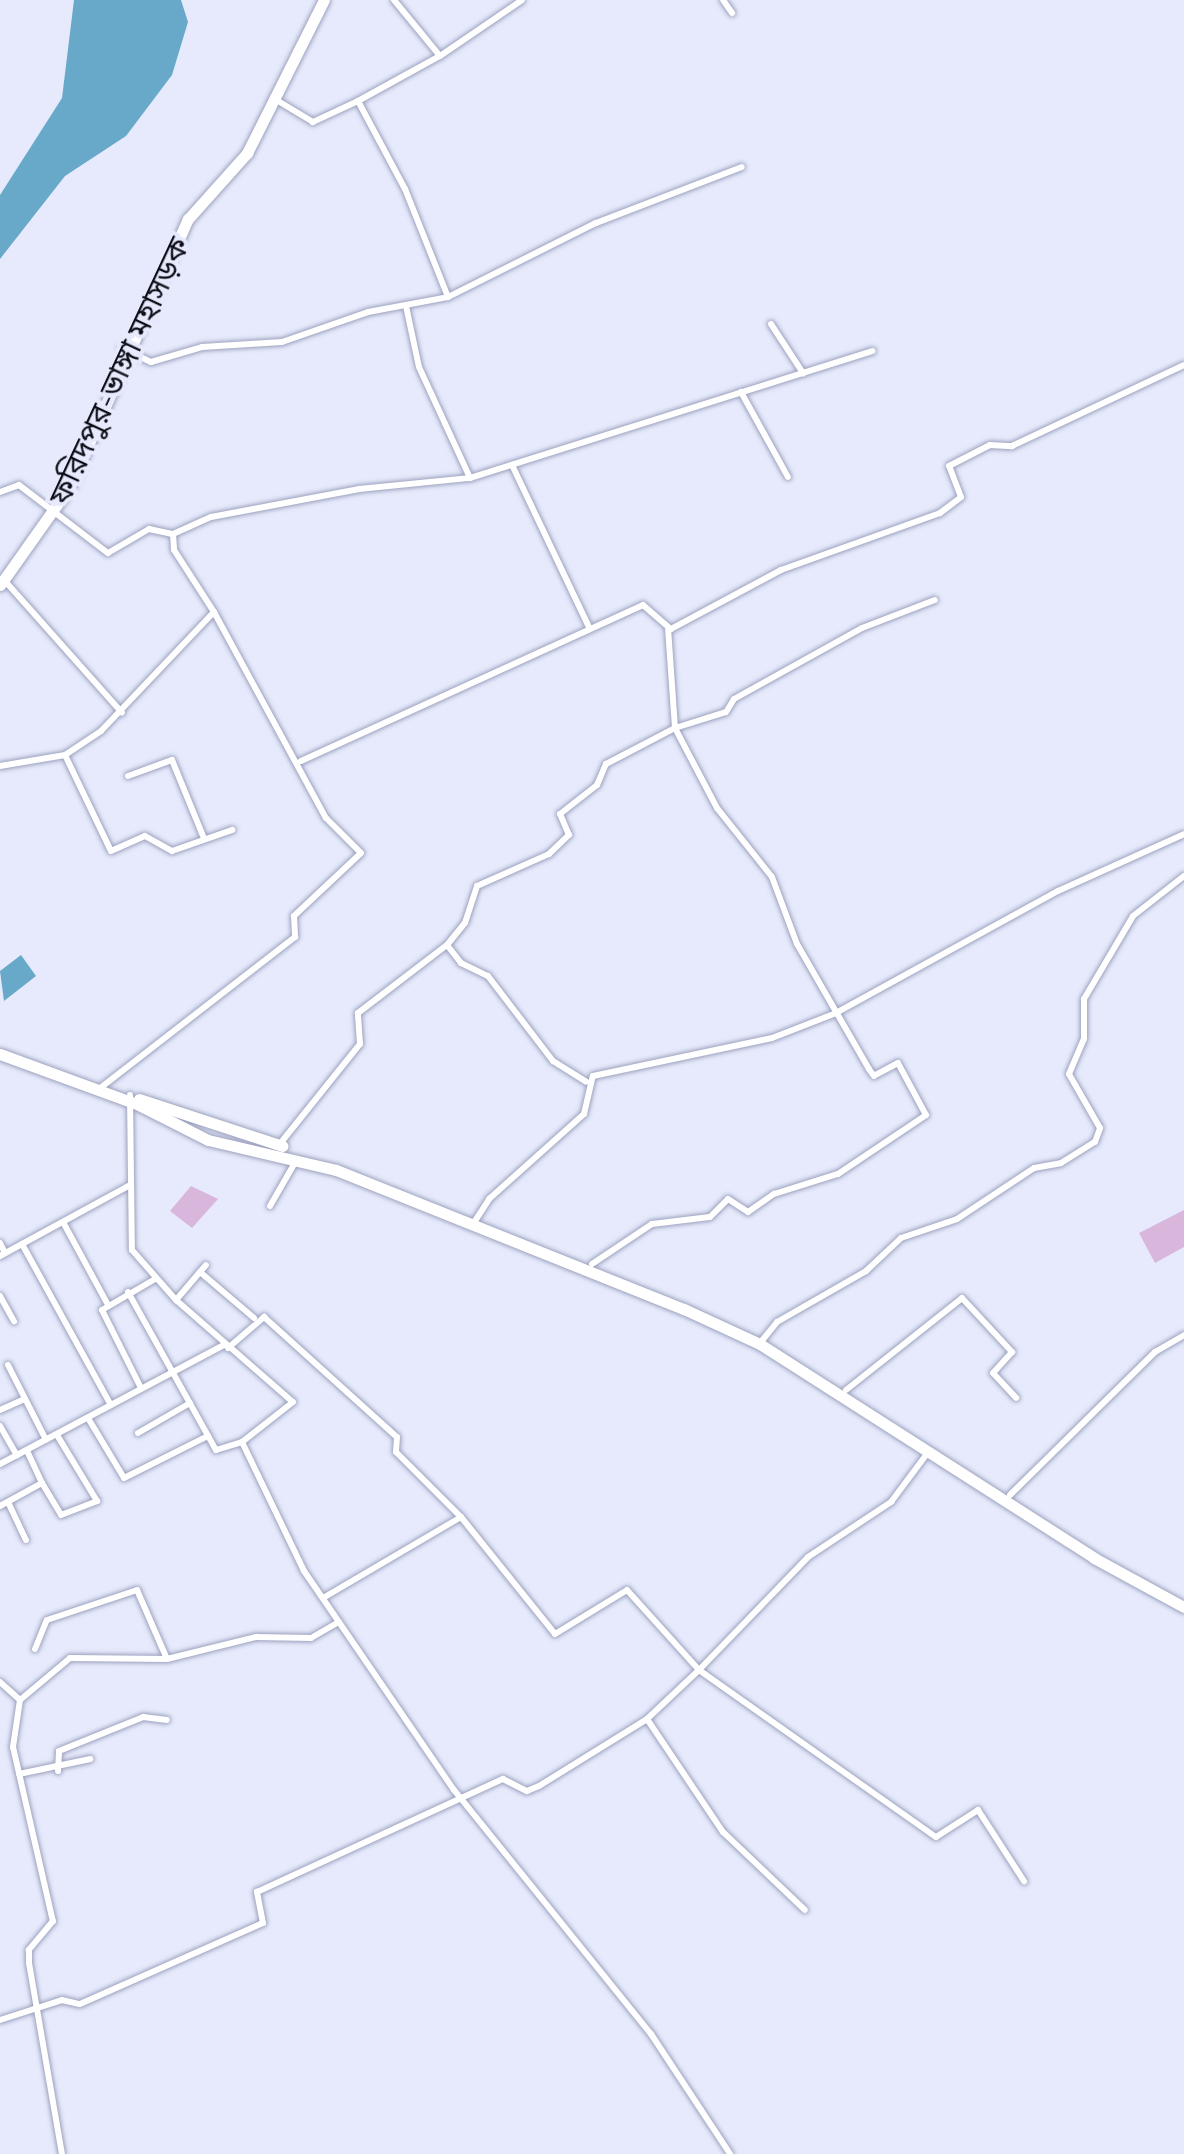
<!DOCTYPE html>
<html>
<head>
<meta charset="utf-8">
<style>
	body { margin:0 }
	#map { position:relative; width:1184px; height:2154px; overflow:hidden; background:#e6eafc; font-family:"PT Serif","Noto Sans Bengali",serif }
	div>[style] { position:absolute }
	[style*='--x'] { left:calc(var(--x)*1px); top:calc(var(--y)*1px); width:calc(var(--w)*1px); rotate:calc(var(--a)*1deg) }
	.green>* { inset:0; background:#d9b6dc }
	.water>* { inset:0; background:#68a9c9 }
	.roads { filter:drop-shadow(0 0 2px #9da2be) drop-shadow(0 0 2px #9da2be) }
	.minor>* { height:6px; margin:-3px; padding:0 3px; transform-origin:3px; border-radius:3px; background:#fff }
	.trunk>* { height:11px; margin:-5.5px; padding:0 5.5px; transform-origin:5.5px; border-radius:5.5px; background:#fff }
	span { translate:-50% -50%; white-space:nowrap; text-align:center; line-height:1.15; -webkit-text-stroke:8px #e6eafc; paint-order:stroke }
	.street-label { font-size:30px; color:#0c0d17 }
</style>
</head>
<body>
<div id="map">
	<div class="green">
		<div style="clip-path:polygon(191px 1186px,218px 1199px,192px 1228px,170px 1211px)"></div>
		<div style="clip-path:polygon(1184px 1210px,1184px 1247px,1155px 1263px,1139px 1233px)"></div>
	</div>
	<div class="water">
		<div style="clip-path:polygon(74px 0,181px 0,188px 22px,172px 75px,126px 136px,65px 176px,0 259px,0 195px,62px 98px)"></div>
		<div style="clip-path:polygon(21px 955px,36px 976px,4px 1001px,0 971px)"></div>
	</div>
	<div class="roads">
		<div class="minor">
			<div style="--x:394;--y:0;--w:72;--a:50.6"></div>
			<div style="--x:440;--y:56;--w:99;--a:-34.3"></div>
			<div style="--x:723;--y:0;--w:16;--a:55"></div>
			<div style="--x:358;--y:101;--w:94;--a:-28.8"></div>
			<div style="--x:448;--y:297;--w:165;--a:-26.6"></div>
			<div style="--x:596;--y:223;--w:156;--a:-21"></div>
			<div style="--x:406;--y:306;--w:62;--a:78"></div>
			<div style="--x:419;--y:367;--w:122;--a:65.3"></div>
			<div style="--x:771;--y:324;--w:59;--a:56.9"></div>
			<div style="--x:121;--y:348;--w:33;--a:25"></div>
			<div style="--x:151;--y:362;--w:53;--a:-16.4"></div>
			<div style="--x:202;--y:347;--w:80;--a:-3.6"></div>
			<div style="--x:282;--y:342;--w:91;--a:-19.2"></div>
			<div style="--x:368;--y:312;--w:81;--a:-10.6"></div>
			<div style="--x:448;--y:297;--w:116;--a:-111.7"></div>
			<div style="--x:405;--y:189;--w:100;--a:-118.1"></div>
			<div style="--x:358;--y:101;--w:50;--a:155"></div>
			<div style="--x:313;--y:122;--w:47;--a:-149"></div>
			<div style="--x:741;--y:392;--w:97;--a:61.1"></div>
			<div style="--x:512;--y:465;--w:179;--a:64.6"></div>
			<div style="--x:0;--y:492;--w:20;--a:-20"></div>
			<div style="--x:19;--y:485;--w:112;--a:37.4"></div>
			<div style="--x:108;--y:553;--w:48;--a:-30.3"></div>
			<div style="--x:149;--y:529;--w:25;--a:12"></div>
			<div style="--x:173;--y:534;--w:42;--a:-24.1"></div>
			<div style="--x:211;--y:517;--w:151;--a:-10.7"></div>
			<div style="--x:359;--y:489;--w:112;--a:-5.7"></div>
			<div style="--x:470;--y:478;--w:422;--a:-17.5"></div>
			<div style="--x:173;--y:534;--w:16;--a:86"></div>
			<div style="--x:174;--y:550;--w:74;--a:57.2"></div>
			<div style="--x:5;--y:581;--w:176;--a:48.4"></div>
			<div style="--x:65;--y:755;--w:106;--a:64.4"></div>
			<div style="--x:111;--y:851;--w:37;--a:-24"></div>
			<div style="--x:145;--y:836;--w:31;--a:29"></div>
			<div style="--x:172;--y:851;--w:64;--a:-19.3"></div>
			<div style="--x:301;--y:761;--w:376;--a:-24.5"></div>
			<div style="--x:643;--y:605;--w:37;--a:41"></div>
			<div style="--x:671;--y:629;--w:125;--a:-28.2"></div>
			<div style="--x:781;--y:570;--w:169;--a:-19.7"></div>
			<div style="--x:940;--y:513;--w:26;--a:-37"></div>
			<div style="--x:961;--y:497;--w:33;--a:-111"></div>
			<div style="--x:949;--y:466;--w:46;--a:-27.1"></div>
			<div style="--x:990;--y:445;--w:22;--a:3"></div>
			<div style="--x:1012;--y:446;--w:190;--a:-25.2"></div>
			<div style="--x:0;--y:766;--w:66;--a:-9.6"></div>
			<div style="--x:65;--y:755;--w:43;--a:-33.7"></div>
			<div style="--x:101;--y:731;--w:164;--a:-46.5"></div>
			<div style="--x:214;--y:612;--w:234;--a:61.5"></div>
			<div style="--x:326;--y:818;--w:49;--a:45"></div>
			<div style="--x:361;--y:853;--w:92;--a:136.8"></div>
			<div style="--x:294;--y:916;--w:21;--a:87"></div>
			<div style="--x:295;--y:937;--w:249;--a:142.2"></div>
			<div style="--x:128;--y:776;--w:47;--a:-20"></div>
			<div style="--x:172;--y:760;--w:82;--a:67.8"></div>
			<div style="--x:447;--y:945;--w:23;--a:52"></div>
			<div style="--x:461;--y:963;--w:30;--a:26"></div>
			<div style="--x:488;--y:976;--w:107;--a:52.6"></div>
			<div style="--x:553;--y:1061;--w:39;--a:32"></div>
			<div style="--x:130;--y:1095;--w:155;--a:89.3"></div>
			<div style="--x:132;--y:1250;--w:67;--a:48.7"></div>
			<div style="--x:176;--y:1300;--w:155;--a:41.1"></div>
			<div style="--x:293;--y:1402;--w:65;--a:141.9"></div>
			<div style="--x:242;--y:1442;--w:143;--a:64.3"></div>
			<div style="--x:304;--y:1571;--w:265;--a:55.6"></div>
			<div style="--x:454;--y:1790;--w:314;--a:51.1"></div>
			<div style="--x:651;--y:2034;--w:144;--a:56.6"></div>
			<div style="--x:279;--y:1145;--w:129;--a:-51.3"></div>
			<div style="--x:360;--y:1044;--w:31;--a:-94"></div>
			<div style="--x:358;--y:1013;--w:112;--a:-37.4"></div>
			<div style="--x:447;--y:945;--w:28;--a:-51"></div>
			<div style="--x:465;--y:923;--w:39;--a:-72"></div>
			<div style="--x:477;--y:886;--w:79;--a:-24"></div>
			<div style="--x:549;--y:854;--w:28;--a:-44"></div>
			<div style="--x:569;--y:835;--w:23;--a:-113"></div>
			<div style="--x:560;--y:814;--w:47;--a:-38.1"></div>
			<div style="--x:597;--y:785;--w:23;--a:-67"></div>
			<div style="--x:606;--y:764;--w:78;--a:-27.6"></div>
			<div style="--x:675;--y:728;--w:99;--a:-94"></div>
			<div style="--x:270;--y:1206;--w:54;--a:-60.1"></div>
			<div style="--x:63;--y:1222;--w:92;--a:61.5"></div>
			<div style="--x:473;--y:1224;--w:30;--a:-57"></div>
			<div style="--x:489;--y:1199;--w:127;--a:-41.8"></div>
			<div style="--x:584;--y:1114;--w:39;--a:-77"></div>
			<div style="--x:593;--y:1076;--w:183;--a:-12"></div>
			<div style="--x:772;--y:1038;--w:69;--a:-21.3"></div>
			<div style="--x:836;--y:1013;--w:253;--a:-28.8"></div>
			<div style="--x:1058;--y:891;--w:138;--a:-24.3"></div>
			<div style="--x:0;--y:1243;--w:11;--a:63"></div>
			<div style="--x:22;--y:1244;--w:184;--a:61.1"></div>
			<div style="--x:0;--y:1256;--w:148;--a:-28.6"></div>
			<div style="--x:592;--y:1264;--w:72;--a:-33.7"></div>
			<div style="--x:652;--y:1224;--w:58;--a:-6.9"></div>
			<div style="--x:710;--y:1217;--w:25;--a:-45"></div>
			<div style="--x:728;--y:1199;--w:24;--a:33"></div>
			<div style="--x:748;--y:1212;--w:32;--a:-35"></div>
			<div style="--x:774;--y:1194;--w:67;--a:-17.4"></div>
			<div style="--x:838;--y:1174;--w:106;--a:-33.8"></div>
			<div style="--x:926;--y:1115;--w:59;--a:-118.3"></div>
			<div style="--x:898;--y:1063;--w:27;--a:152"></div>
			<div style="--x:874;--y:1076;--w:9;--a:-126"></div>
			<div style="--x:869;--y:1069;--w:144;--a:-119.9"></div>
			<div style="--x:797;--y:944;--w:72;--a:-110.5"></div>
			<div style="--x:772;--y:877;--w:88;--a:-128.6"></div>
			<div style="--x:717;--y:808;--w:90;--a:-117.7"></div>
			<div style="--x:675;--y:728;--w:53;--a:-17.4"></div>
			<div style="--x:726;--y:712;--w:15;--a:-58"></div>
			<div style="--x:734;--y:699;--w:146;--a:-29"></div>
			<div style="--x:862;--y:628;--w:78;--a:-21"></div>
			<div style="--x:200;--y:1272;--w:71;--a:40.4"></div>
			<div style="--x:128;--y:1292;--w:181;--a:60.9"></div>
			<div style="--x:216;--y:1450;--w:27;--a:-17"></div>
			<div style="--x:0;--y:1296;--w:29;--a:61"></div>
			<div style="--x:176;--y:1300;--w:46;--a:-49.4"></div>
			<div style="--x:760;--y:1343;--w:27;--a:-51"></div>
			<div style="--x:777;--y:1322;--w:103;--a:-29.8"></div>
			<div style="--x:866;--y:1271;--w:48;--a:-43.3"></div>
			<div style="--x:901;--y:1238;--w:59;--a:-18.7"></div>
			<div style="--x:957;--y:1219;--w:92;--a:-33.5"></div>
			<div style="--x:1034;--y:1168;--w:27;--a:-10"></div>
			<div style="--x:1061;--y:1163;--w:40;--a:-32"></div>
			<div style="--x:1095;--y:1142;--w:15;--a:-70"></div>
			<div style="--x:1100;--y:1128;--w:62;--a:-119.9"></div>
			<div style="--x:1069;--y:1074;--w:38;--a:-67"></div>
			<div style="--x:1084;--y:1039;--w:40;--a:-90"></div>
			<div style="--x:1084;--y:999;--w:96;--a:-59.4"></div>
			<div style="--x:1133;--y:916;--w:65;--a:-38.1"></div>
			<div style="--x:228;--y:1348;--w:48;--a:-40.7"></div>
			<div style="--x:264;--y:1317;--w:179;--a:42.1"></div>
			<div style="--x:397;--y:1437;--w:15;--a:94"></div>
			<div style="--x:396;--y:1452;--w:92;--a:45"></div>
			<div style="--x:8;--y:1365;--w:84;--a:63.1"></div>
			<div style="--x:141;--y:1388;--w:87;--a:-116.6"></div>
			<div style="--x:102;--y:1310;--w:61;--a:-30.3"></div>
			<div style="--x:846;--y:1390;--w:148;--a:-38.4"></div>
			<div style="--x:962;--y:1298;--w:74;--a:47.2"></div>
			<div style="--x:1012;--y:1352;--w:28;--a:132"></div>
			<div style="--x:993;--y:1373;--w:34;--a:47"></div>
			<div style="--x:0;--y:1410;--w:27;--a:-24"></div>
			<div style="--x:88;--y:1418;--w:70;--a:59"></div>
			<div style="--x:124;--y:1478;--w:94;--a:-26.6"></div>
			<div style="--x:0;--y:1426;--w:34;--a:60"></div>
			<div style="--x:138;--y:1433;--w:60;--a:-30"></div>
			<div style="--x:0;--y:1464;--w:254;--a:-28"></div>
			<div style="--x:42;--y:1483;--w:37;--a:59"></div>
			<div style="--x:61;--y:1515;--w:39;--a:-21"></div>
			<div style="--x:97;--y:1501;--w:77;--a:-121.2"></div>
			<div style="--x:1010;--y:1495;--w:204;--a:-44.6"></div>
			<div style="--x:1155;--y:1352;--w:34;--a:-30"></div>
			<div style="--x:8;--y:1502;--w:42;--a:64.7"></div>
			<div style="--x:0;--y:1506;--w:48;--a:-28.7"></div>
			<div style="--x:42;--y:1483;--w:35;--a:-115"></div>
			<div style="--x:323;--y:1598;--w:160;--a:-30.4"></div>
			<div style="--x:461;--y:1517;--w:150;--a:51.2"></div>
			<div style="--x:555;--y:1634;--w:84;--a:-31.4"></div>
			<div style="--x:627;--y:1590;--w:108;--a:48"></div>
			<div style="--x:699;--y:1670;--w:157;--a:-46"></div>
			<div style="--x:808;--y:1557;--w:100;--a:-33.5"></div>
			<div style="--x:891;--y:1502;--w:64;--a:-53.3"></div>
			<div style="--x:35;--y:1649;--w:31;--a:-68"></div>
			<div style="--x:47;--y:1620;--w:95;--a:-18.4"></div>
			<div style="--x:137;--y:1590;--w:75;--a:66.5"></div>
			<div style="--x:0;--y:1682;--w:27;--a:42"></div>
			<div style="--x:20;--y:1700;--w:48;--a:98.5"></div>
			<div style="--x:13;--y:1747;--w:179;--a:77.1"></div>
			<div style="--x:53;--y:1921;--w:38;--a:130"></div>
			<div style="--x:29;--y:1950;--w:13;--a:90"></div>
			<div style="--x:29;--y:1963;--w:194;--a:80.2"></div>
			<div style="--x:20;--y:1700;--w:65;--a:-40"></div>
			<div style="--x:70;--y:1658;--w:97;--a:0.6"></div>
			<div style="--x:167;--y:1659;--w:92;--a:-13.9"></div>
			<div style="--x:256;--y:1637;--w:55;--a:1"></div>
			<div style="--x:311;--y:1638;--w:32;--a:-30"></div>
			<div style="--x:647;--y:1719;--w:136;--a:56.1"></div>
			<div style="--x:723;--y:1832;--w:113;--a:43.6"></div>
			<div style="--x:58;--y:1771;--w:20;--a:-87"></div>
			<div style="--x:59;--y:1751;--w:91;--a:-22"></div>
			<div style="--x:143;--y:1717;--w:24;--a:7"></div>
			<div style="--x:19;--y:1774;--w:73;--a:-11.9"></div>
			<div style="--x:0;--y:2020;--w:65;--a:-17.9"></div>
			<div style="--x:62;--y:2000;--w:18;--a:13"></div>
			<div style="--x:80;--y:2004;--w:200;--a:-23.9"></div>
			<div style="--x:263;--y:1923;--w:32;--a:-101"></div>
			<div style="--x:257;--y:1892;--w:271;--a:-24.7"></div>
			<div style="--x:503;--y:1779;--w:27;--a:27"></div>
			<div style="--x:527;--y:1791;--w:13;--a:-23"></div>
			<div style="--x:539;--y:1786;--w:127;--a:-31.8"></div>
			<div style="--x:647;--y:1719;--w:71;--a:-43.3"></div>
			<div style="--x:699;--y:1670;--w:290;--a:35.2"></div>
			<div style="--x:936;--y:1837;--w:50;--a:-32.7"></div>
			<div style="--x:978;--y:1810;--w:85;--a:57.1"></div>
		</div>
		<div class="trunk">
			<div style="--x:0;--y:585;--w:121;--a:-54.7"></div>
			<div style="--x:70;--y:486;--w:292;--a:-66.2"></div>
			<div style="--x:188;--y:219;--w:89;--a:-48.2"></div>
			<div style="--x:247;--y:153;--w:171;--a:-63.3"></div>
			<div style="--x:0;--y:1054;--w:148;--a:20.1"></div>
			<div style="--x:139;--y:1105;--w:77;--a:26.9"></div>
			<div style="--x:208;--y:1140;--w:131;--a:13.2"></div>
			<div style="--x:336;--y:1170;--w:375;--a:21.8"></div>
			<div style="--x:684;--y:1309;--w:84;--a:24.7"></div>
			<div style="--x:760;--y:1344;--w:397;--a:32.6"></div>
			<div style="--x:1094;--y:1558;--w:102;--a:28.6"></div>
			<div style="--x:139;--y:1099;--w:151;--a:18.1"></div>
		</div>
	</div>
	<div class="street-label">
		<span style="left:119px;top:371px;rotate:-65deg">ফরিদপুর-ভাঙ্গা মহাসড়ক</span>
	</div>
</div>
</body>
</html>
